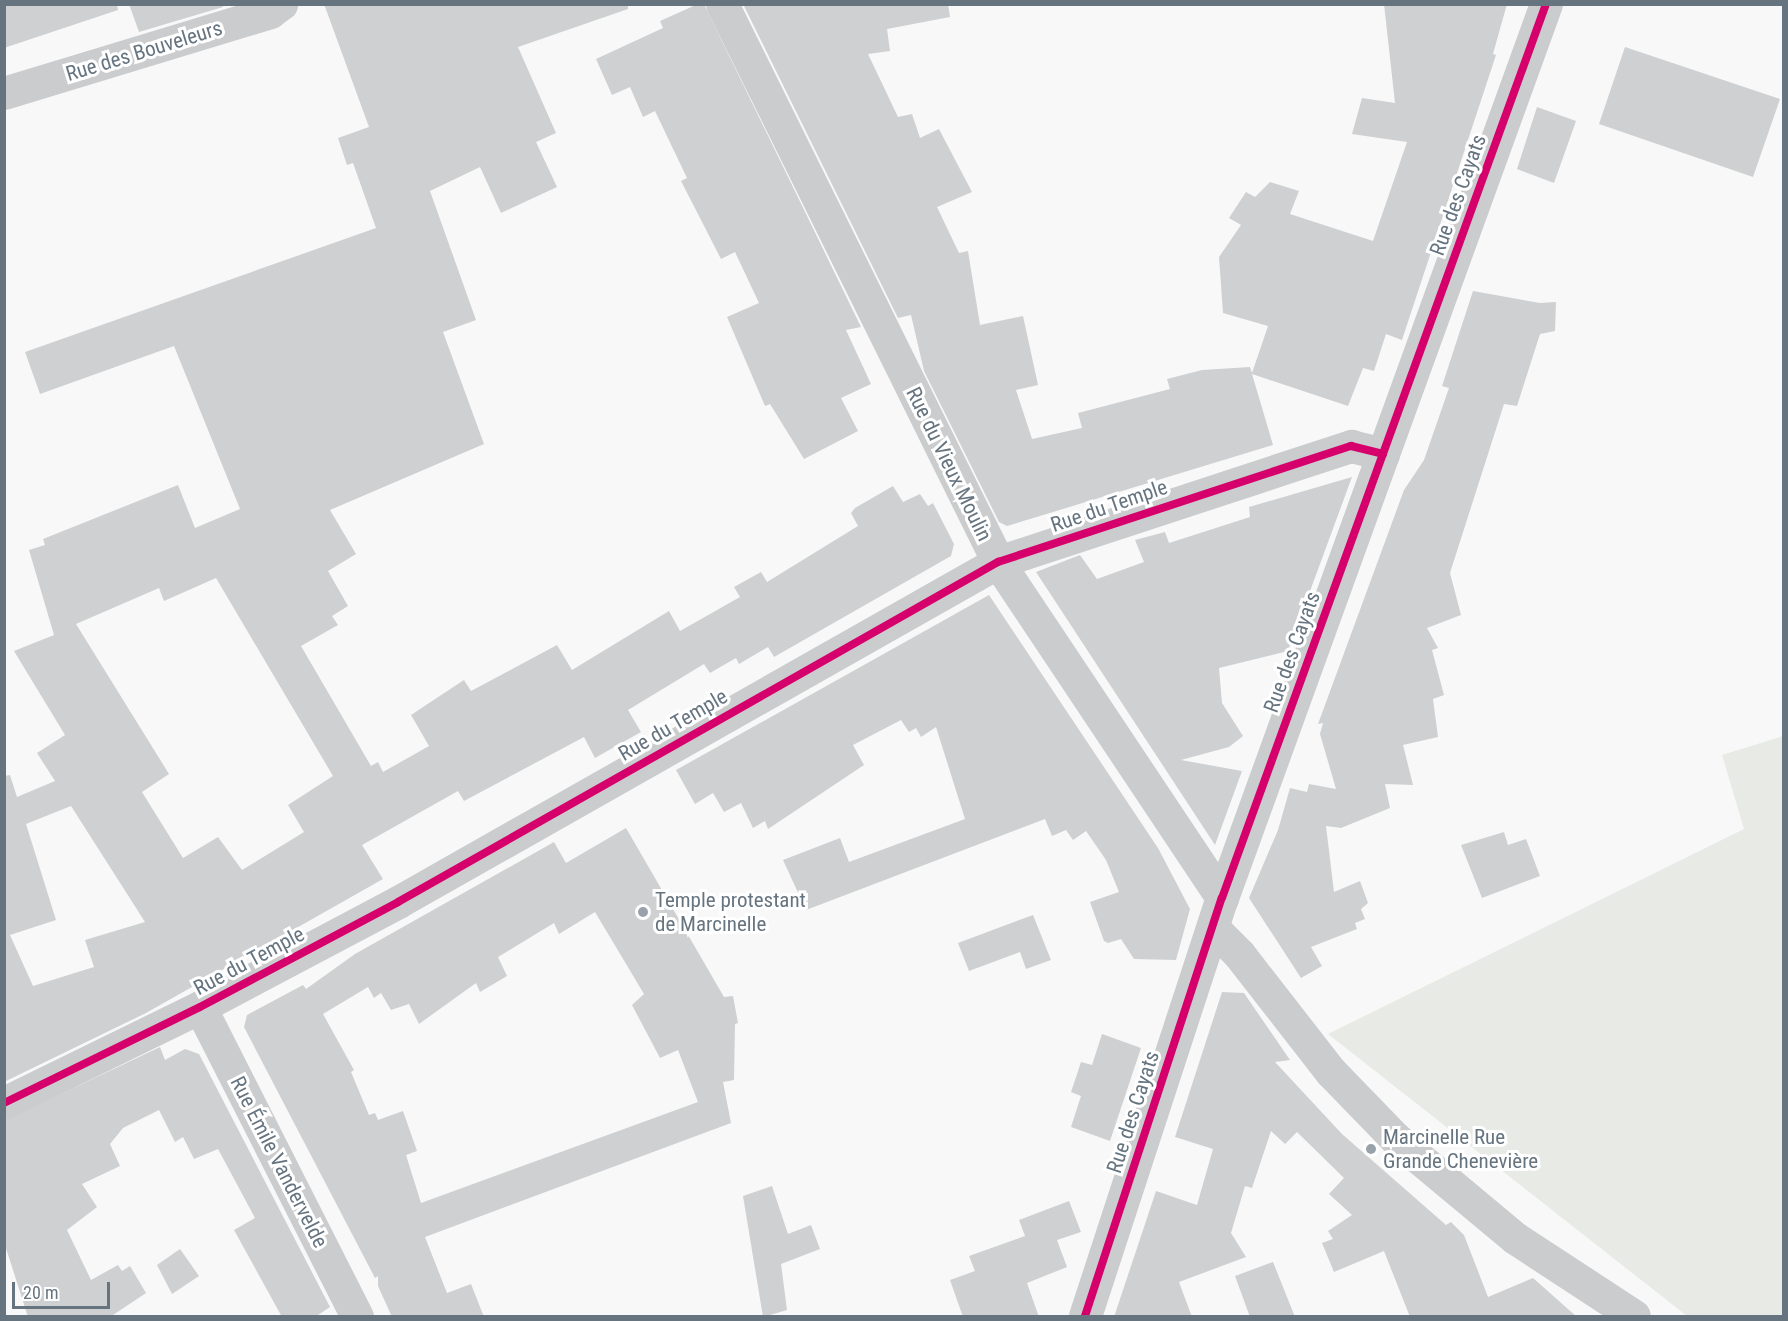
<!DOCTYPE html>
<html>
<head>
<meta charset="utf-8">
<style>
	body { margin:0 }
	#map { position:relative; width:1788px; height:1321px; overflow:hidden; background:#f8f8f8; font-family:"Roboto Condensed",sans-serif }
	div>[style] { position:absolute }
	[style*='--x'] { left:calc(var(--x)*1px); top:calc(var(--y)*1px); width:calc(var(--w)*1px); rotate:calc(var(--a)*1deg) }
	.green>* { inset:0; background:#e7eae5 }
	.building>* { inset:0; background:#cfd0d1 }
	.minor>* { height:33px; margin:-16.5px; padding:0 16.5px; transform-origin:16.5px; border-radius:16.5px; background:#cbcccd }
	.cycleway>* { height:8px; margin:-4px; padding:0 4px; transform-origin:4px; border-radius:4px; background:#d6006c }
	.dots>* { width:16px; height:16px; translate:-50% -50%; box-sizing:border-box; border:3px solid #fff; border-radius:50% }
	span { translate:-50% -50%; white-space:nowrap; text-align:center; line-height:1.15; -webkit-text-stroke:6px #fff; paint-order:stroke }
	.street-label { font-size:21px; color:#667480 }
	.poi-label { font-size:21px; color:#667480 }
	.left { translate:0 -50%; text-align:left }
	.frame { position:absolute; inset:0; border:6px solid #667480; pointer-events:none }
	.scale { position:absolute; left:12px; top:1282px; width:98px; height:27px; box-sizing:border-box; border:3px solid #667480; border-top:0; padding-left:8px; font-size:18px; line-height:21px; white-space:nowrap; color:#667480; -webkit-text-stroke:4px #fff; paint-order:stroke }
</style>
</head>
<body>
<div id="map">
	<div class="green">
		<div style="clip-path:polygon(1783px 736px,1783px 1316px,1687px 1316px,1328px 1034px,1744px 829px,1722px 755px)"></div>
	</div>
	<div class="building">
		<div style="clip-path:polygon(4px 4px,117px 4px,118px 10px,4px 48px)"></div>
		<div style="clip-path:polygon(129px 4px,222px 4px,223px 7px,139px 32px)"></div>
		<div style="clip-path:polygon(evenodd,324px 4px,628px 4px,628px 9px,518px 47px,556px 133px,536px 142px,557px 187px,501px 213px,480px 167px,430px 191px,476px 320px,443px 332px,484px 444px,330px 510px,356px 554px,328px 571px,348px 606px,332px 616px,338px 625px,301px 646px,371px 766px,378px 762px,383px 772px,429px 746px,411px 715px,464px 680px,471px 691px,557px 645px,572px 670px,669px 611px,680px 631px,740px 597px,734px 587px,761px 572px,767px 582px,858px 526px,851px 513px,855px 508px,893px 486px,903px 502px,920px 494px,928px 506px,933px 503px,954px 544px,951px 556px,774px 657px,768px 647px,739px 664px,736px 658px,710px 673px,704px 664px,628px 710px,641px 732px,595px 758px,584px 737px,464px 801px,458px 791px,362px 845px,383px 879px,146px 1013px,4px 1082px,4px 776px,10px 775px,17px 797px,55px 781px,37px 753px,65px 735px,14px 651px,54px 635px,29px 550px,45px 545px,43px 539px,178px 485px,195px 528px,240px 509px,174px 346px,40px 394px,25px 352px,376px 228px,353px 163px,347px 165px,338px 138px,369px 127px,324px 4px,216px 578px,333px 776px,288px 805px,304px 832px,242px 870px,218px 837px,183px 858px,142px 792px,169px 774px,76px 624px,159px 588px,164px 601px,216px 578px,324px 4px,71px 806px,145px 922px,85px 940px,94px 967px,33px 986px,10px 935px,56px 920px,26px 824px,71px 806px)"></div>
		<div style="clip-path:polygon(698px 4px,704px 4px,861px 327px,846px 330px,871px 384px,841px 398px,858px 431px,804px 459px,770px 404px,765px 406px,727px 317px,759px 303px,735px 252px,721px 259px,681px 181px,687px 178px,655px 111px,643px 117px,630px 87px,612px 95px,596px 59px,663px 28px,660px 21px)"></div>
		<div style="clip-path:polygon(743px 4px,948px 4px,950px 17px,887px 29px,890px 51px,868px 54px,898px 117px,912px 114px,920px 138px,939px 129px,972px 192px,937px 207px,959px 253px,968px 251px,980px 325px,1023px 316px,1038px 385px,1016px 390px,1032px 439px,1082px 428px,1078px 413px,1170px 389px,1167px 379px,1202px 370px,1250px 367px,1252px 373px,1268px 326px,1223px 313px,1219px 257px,1241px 225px,1229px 218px,1246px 192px,1255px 197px,1270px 182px,1299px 191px,1290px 214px,1373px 241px,1407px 142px,1352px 134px,1362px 98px,1395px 103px,1384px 4px,1507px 4px,1493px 54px,1496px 55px,1402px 340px,1386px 334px,1374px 371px,1363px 368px,1348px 406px,1252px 374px,1273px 445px,1007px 526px,999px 522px,924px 371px,911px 315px,898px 318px)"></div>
		<div style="clip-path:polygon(1625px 47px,1780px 99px,1753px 177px,1599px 124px)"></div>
		<div style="clip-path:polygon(1537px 107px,1576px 121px,1554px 183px,1517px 169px)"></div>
		<div style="clip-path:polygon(1473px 291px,1540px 303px,1556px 302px,1555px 331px,1540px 334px,1517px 406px,1504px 404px,1450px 573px,1461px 615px,1427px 628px,1438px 648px,1432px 650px,1444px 695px,1433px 699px,1438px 737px,1403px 745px,1413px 785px,1385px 784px,1390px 808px,1341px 828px,1326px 826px,1334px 892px,1360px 881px,1368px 903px,1361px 909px,1365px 919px,1355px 923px,1357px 929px,1311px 947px,1322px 966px,1301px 978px,1249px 898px,1278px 830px,1290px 788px,1307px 792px,1309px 784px,1336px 789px,1320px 734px,1323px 723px,1318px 724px,1404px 490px,1424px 460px,1449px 388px,1442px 386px)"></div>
		<div style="clip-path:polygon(1352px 477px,1288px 651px,1219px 668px,1222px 703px,1243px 736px,1229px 747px,1181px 760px,1242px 771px,1215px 845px,1036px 572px,1080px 555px,1097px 579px,1144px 562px,1135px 540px,1165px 532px,1169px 543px,1250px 517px,1249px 507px)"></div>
		<div style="clip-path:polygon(989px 595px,1158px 848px,1190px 909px,1176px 960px,1134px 959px,1121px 939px,1108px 943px,1104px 941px,1090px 902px,1119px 892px,1106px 860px,1086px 831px,1073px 840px,1066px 830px,1052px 836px,1045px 819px,806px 910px,783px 860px,840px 838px,849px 862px,965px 819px,936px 727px,921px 737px,916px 728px,909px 732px,901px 720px,853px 745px,864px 765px,768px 829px,765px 821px,753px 828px,741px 803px,724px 812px,713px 793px,695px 804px,676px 770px)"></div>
		<div style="clip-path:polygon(evenodd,626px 828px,724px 997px,733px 996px,738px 1023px,735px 1024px,734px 1080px,723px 1082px,731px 1123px,425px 1237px,447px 1293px,471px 1284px,484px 1317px,392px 1317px,378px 1286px,378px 1276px,375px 1278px,244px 1027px,247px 1015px,303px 985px,306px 989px,355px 954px,554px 842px,566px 863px,626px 828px,595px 912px,644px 994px,632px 1005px,660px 1058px,678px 1050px,698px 1102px,421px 1203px,406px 1155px,417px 1151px,403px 1111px,378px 1120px,375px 1113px,369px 1115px,351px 1072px,354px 1070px,323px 1014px,368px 987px,374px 998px,381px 993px,391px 1010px,409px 1004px,419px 1024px,476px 983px,480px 992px,507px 976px,498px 957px,554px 923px,559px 934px,595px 912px)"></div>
		<div style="clip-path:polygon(1504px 832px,1508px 845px,1526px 839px,1540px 876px,1482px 898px,1461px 845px)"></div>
		<div style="clip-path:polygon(1033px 915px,1051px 960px,1026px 969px,1020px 952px,969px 971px,958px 943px)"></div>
		<div style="clip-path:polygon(1222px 992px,1244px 993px,1290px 1060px,1275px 1062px,1342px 1134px,1446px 1225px,1451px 1222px,1464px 1235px,1488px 1297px,1533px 1278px,1577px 1317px,1410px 1317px,1384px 1251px,1334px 1272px,1322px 1243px,1333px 1239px,1328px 1231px,1352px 1215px,1329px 1194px,1344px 1178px,1297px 1132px,1285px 1144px,1271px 1131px,1252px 1188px,1245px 1186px,1231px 1233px,1246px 1257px,1179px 1282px,1192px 1317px,1114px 1317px,1156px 1191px,1197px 1205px,1213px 1149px,1175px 1137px)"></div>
		<div style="clip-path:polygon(1102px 1034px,1141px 1048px,1110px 1141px,1071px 1127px,1081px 1096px,1071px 1092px,1081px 1062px,1092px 1065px)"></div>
		<div style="clip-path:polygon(160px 1047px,165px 1060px,185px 1049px,199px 1054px,330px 1307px,315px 1317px,282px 1317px,234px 1230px,255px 1218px,218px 1149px,194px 1159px,183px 1137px,175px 1142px,159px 1110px,123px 1128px,110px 1144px,120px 1166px,82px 1184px,97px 1207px,67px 1230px,91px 1280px,118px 1265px,122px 1271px,130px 1266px,146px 1293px,110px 1317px,28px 1317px,4px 1242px,4px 1121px)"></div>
		<div style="clip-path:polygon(772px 1186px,788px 1234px,811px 1225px,820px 1249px,781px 1264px,787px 1310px,763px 1317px,743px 1196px)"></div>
		<div style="clip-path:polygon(1069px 1201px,1081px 1232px,1057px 1240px,1067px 1267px,1027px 1283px,1039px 1317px,963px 1317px,950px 1280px,975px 1271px,969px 1256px,1025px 1236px,1019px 1220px)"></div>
		<div style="clip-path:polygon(180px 1249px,199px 1276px,172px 1294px,157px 1265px)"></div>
		<div style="clip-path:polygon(1273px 1262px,1295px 1317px,1250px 1317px,1235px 1276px)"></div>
	</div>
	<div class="minor">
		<div style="--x:722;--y:4;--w:623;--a:63.68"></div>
		<div style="--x:998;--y:562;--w:404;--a:56.3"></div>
		<div style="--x:4;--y:93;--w:278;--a:-16.9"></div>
		<div style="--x:270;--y:12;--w:14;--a:-36"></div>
		<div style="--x:1213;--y:928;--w:37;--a:45"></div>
		<div style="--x:1239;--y:954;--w:150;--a:52.1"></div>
		<div style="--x:1331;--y:1072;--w:92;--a:45.9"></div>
		<div style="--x:1395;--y:1138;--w:156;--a:39.8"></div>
		<div style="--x:1515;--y:1238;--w:142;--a:33.2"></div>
		<div style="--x:200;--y:1007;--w:347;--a:63.1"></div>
		<div style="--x:4;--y:1103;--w:218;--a:-26.1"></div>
		<div style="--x:200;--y:1007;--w:224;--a:-27.9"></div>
		<div style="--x:398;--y:902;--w:690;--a:-29.54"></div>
		<div style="--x:998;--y:562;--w:372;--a:-18.2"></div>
		<div style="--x:1351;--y:446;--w:33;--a:14"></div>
		<div style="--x:1085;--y:1316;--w:440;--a:-71.9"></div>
		<div style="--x:1222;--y:898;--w:951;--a:-70.08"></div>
	</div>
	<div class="cycleway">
		<div style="--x:4;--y:1103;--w:218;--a:-26.1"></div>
		<div style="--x:200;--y:1007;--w:224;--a:-27.9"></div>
		<div style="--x:398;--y:902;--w:690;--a:-29.54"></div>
		<div style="--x:998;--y:562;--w:372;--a:-18.2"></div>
		<div style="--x:1351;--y:446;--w:33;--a:14"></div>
		<div style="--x:1085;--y:1316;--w:440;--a:-71.9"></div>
		<div style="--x:1222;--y:898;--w:951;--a:-70.08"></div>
	</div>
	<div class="dots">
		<div style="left:643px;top:912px;background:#99a2aa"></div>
		<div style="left:1371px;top:1149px;background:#99a2aa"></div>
	</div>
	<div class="street-label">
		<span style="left:144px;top:51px;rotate:-17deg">Rue des Bouveleurs</span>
		<span style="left:1458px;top:195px;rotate:-70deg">Rue des Cayats</span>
		<span style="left:949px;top:464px;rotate:64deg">Rue du Vieux Moulin</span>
		<span style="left:1109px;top:506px;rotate:-19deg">Rue du Temple</span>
		<span style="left:1292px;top:652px;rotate:-70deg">Rue des Cayats</span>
		<span style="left:673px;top:725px;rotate:-30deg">Rue du Temple</span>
		<span style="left:249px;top:961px;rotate:-28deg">Rue du Temple</span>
		<span style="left:1133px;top:1112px;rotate:-72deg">Rue des Cayats</span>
		<span style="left:279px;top:1162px;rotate:63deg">Rue Émile Vandervelde</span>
	</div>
	<div class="poi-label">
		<span class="left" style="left:655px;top:912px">Temple protestant<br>de Marcinelle</span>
		<span class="left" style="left:1383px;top:1149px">Marcinelle Rue<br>Grande Chenevière</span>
	</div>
	<div class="frame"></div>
	<div class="scale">20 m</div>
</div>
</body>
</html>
